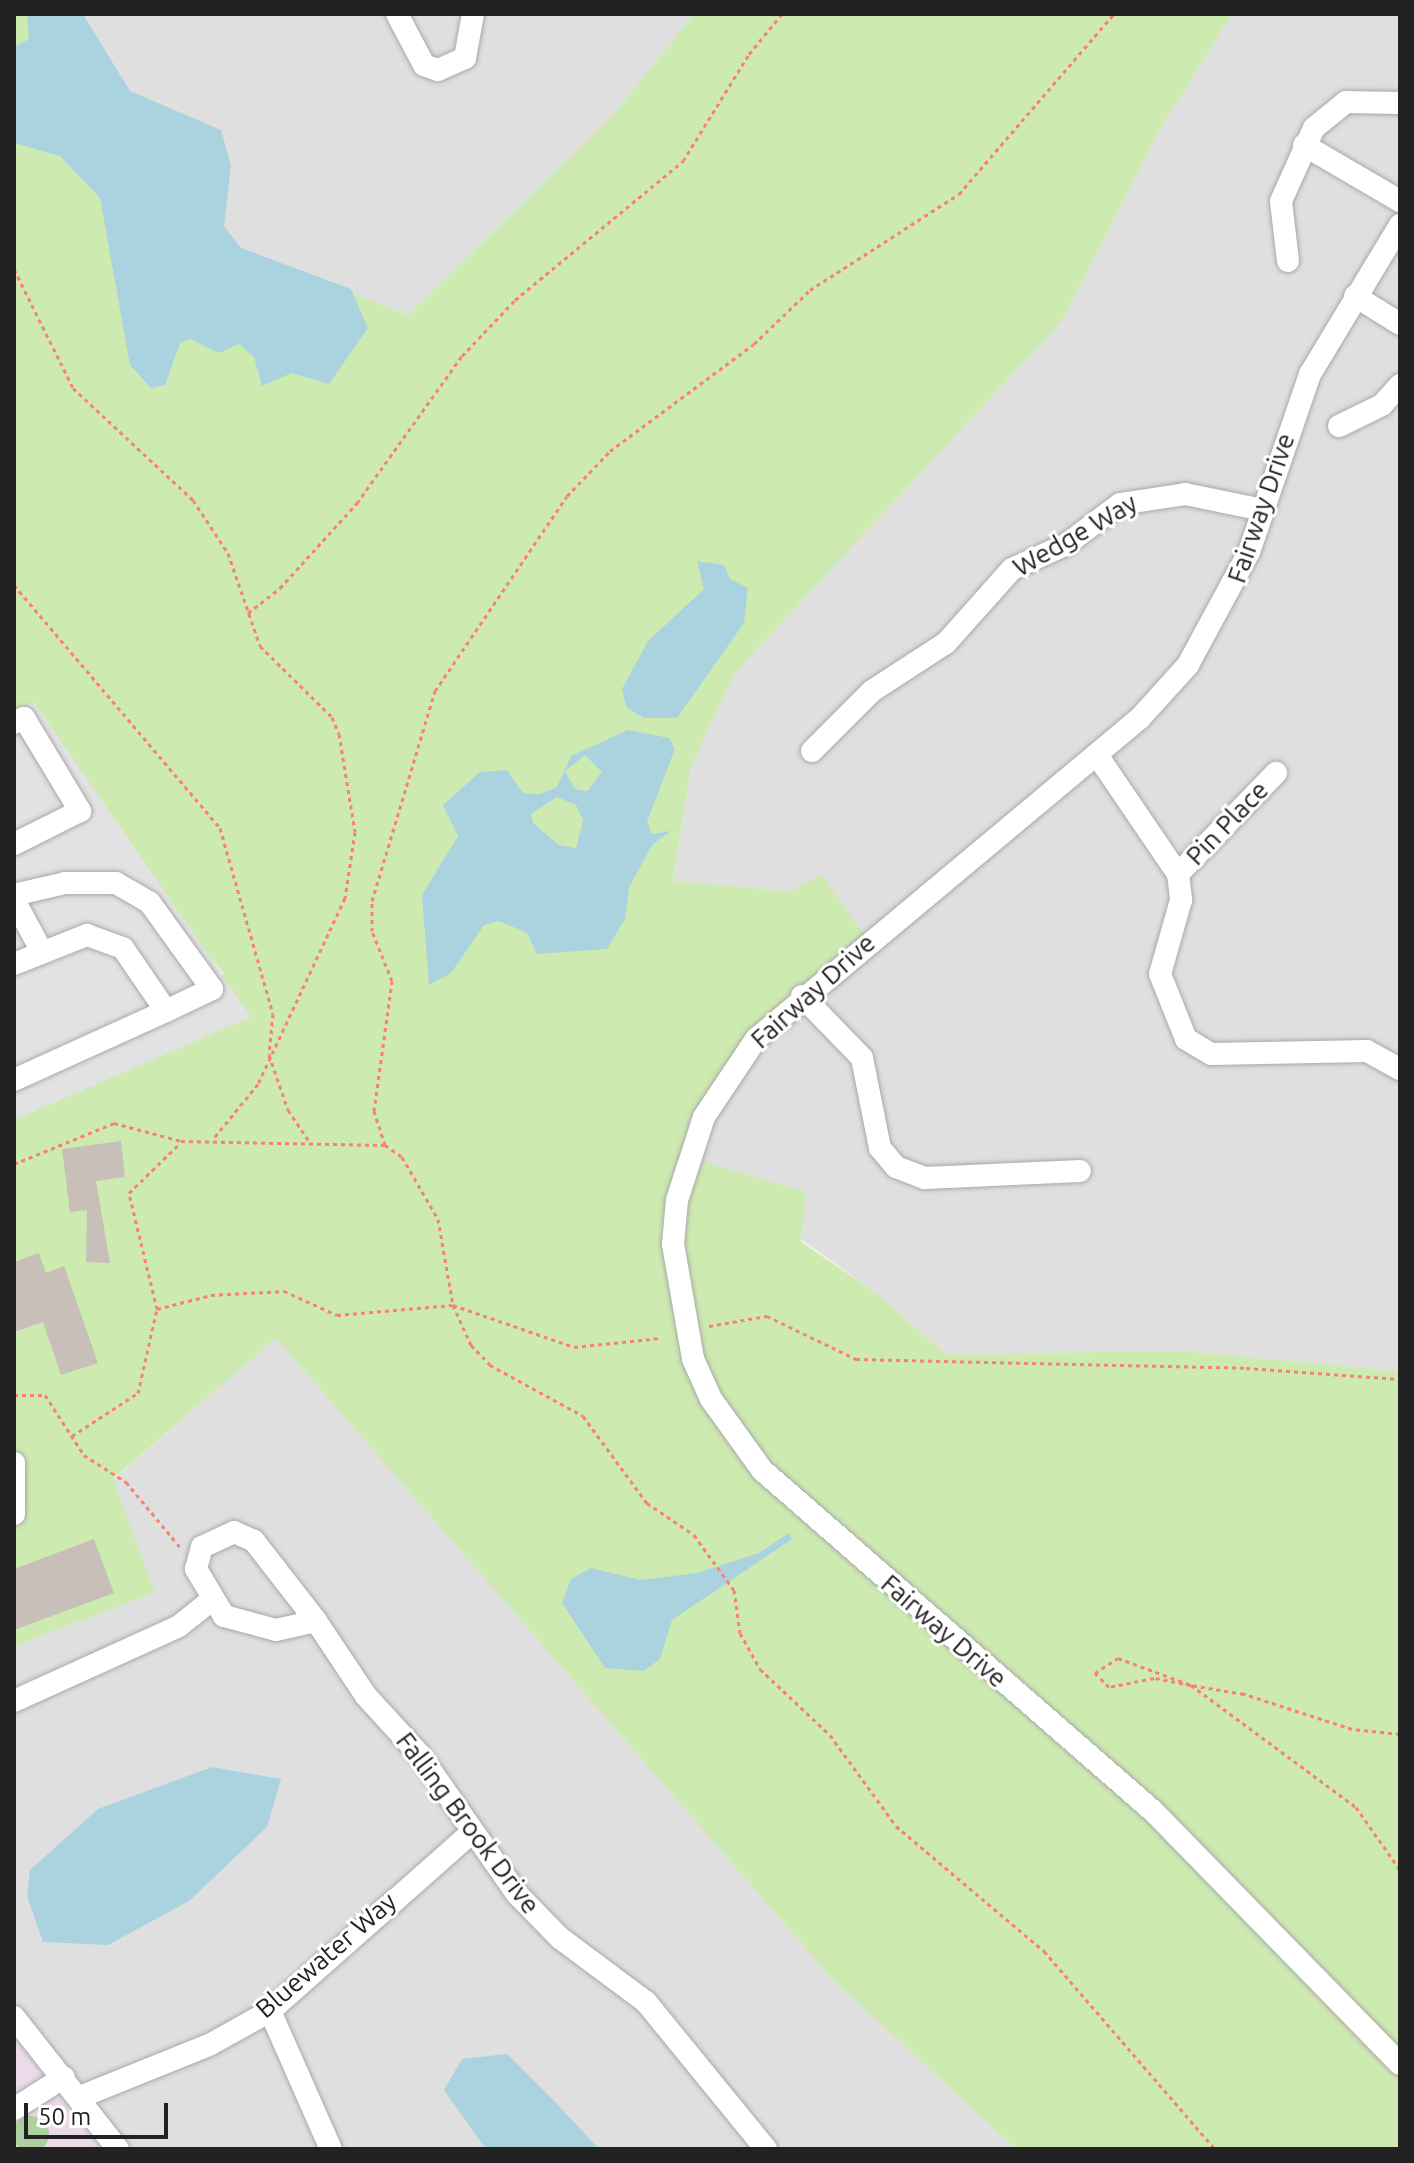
<!DOCTYPE html>
<html>
<head>
<meta charset="utf-8">
<style>
	body { margin:0 }
	#map { position:relative; width:1414px; height:2163px; overflow:hidden; background:#f2efe9; font-family:Ubuntu,sans-serif }
	div>[style] { position:absolute }
	[style*='--x'] { left:calc(var(--x)*1px); top:calc(var(--y)*1px); width:calc(var(--w)*1px); rotate:calc(var(--a)*1deg) }
	.residential>* { inset:0; background:#e0dfdf }
	.industrial>* { inset:0; background:#ebdbe8 }
	.grass>* { inset:0; background:#cdebb0 }
	.forest>* { inset:0; background:#add19e }
	.round { border-radius:50% }
	.parking>* { inset:0; background:#e2e2e2 }
	.water>* { inset:0; background:#aad3df }
	.building>* { inset:0; background:#c7bfb8 }
	.path>* { height:3px; margin-top:-1.5px; transform-origin:0; background:repeating-linear-gradient(90deg,#fa8072 0 4px,transparent 0 8px) }
	.roads { filter:drop-shadow(0 0 2px #a9a9a9) drop-shadow(0 0 2px #a9a9a9) }
	.minor>* { height:22px; margin:-11px; padding:0 11px; transform-origin:11px; border-radius:11px; background:#fff }
	span { translate:-50% -50%; white-space:nowrap; text-align:center; line-height:1.15; -webkit-text-stroke:6px #fff; paint-order:stroke }
	.street-label { font-size:26px; color:#222 }
	.frame { position:absolute; inset:0; border:16px solid #222; pointer-events:none }
	.scale { position:absolute; left:24px; top:2103px; width:144px; height:36px; box-sizing:border-box; border:4px solid #222; border-top:0; padding-left:10px; font-size:24px; line-height:28px; white-space:nowrap; color:#222; -webkit-text-stroke:6px #fff; paint-order:stroke }
</style>
</head>
<body>
<div id="map">
	<div class="residential">
		<div style="clip-path:polygon(83px 14px,694px 14px,613px 115px,408px 315px,241px 248px,224px 226px,231px 165px,221px 130px,130px 91px)"></div>
		<div style="clip-path:polygon(1232px 14px,1400px 14px,1400px 1371px,1184px 1351px,946px 1354px,872px 1290px,688px 1157px,791px 891px,673px 881px,691px 766px,736px 672px,1062px 321px,1161px 128px)"></div>
		<div style="clip-path:polygon(276px 1337px,834px 1981px,1016px 2149px,125px 2149px,14px 2001px,14px 1647px,154px 1592px,113px 1480px)"></div>
	</div>
	<div class="industrial">
		<div style="clip-path:polygon(14px 2033px,79px 2111px,101px 2149px,14px 2149px)"></div>
	</div>
	<div class="grass">
		<div style="clip-path:polygon(14px 14px,83px 14px,130px 91px,221px 130px,231px 165px,224px 226px,241px 248px,408px 315px,613px 115px,694px 14px,1232px 14px,1161px 128px,1062px 321px,736px 672px,691px 766px,673px 881px,791px 891px,821px 874px,869px 941px,772px 1022px,688px 1157px,806px 1192px,801px 1242px,872px 1290px,946px 1354px,1184px 1351px,1400px 1371px,1400px 2149px,1016px 2149px,834px 1981px,276px 1338px,113px 1479px,155px 1592px,14px 1647px,14px 1066px,224px 974px,14px 724px)"></div>
	</div>
	<div class="forest">
		<div class="round" style="left:13px;top:2116px;width:36px;height:36px"></div>
	</div>
	<div class="parking">
		<div style="clip-path:polygon(34px 702px,251px 1017px,14px 1120px,14px 712px)"></div>
	</div>
	<div class="water">
		<div style="clip-path:polygon(27px 14px,83px 14px,130px 91px,221px 130px,231px 165px,224px 226px,241px 248px,351px 289px,368px 328px,329px 384px,292px 373px,262px 386px,254px 357px,239px 344px,219px 353px,190px 339px,180px 343px,165px 385px,151px 388px,130px 365px,100px 198px,60px 156px,14px 143px,14px 47px,29px 39px)"></div>
		<div style="clip-path:polygon(697px 561px,724px 565px,730px 579px,748px 588px,744px 623px,677px 718px,644px 718px,626px 707px,622px 689px,648px 641px,704px 589px)"></div>
		<div style="clip-path:polygon(evenodd,628px 730px,669px 738px,675px 749px,647px 822px,652px 834px,671px 831px,653px 844px,629px 887px,625px 919px,607px 949px,537px 954px,527px 933px,499px 921px,484px 925px,451px 973px,429px 985px,422px 895px,458px 836px,443px 805px,480px 772px,507px 770px,523px 793px,540px 794px,557px 787px,571px 756px,628px 730px,585px 755px,602px 772px,587px 791px,575px 789px,565px 771px,585px 755px,628px 730px,557px 797px,576px 805px,583px 820px,576px 848px,559px 845px,533px 823px,531px 814px,557px 797px)"></div>
		<div style="clip-path:polygon(789px 1533px,792px 1539px,672px 1620px,660px 1659px,644px 1671px,605px 1668px,562px 1603px,571px 1579px,591px 1568px,641px 1580px,697px 1573px,759px 1553px)"></div>
		<div style="clip-path:polygon(212px 1767px,281px 1779px,267px 1827px,189px 1901px,108px 1945px,43px 1942px,27px 1896px,30px 1870px,98px 1809px)"></div>
		<div style="clip-path:polygon(507px 2054px,557px 2104px,599px 2149px,486px 2149px,444px 2090px,462px 2059px)"></div>
	</div>
	<div class="building">
		<div style="clip-path:polygon(121px 1141px,125px 1177px,96px 1181px,110px 1263px,86px 1262px,87px 1210px,70px 1212px,62px 1149px)"></div>
		<div style="clip-path:polygon(39px 1253px,46px 1273px,64px 1266px,98px 1363px,61px 1375px,43px 1322px,14px 1332px,14px 1262px)"></div>
		<div style="clip-path:polygon(94px 1539px,114px 1593px,14px 1630px,14px 1569px)"></div>
	</div>
	<div class="path">
		<div style="--x:14;--y:269;--w:133;--a:63.6"></div>
		<div style="--x:73;--y:388;--w:164;--a:43"></div>
		<div style="--x:193;--y:500;--w:64;--a:56.6"></div>
		<div style="--x:228;--y:553;--w:98;--a:71"></div>
		<div style="--x:260;--y:646;--w:101;--a:44.6"></div>
		<div style="--x:332;--y:717;--w:18;--a:68"></div>
		<div style="--x:339;--y:734;--w:99;--a:80.7"></div>
		<div style="--x:355;--y:832;--w:67;--a:98.6"></div>
		<div style="--x:345;--y:898;--w:205;--a:115.1"></div>
		<div style="--x:258;--y:1084;--w:71;--a:129.3"></div>
		<div style="--x:14;--y:585;--w:319;--a:49.7"></div>
		<div style="--x:220;--y:828;--w:193;--a:74.1"></div>
		<div style="--x:273;--y:1014;--w:41;--a:95.6"></div>
		<div style="--x:269;--y:1055;--w:58;--a:70.9"></div>
		<div style="--x:288;--y:1110;--w:41;--a:55.9"></div>
		<div style="--x:248;--y:613;--w:41;--a:-38"></div>
		<div style="--x:280;--y:588;--w:115;--a:-47.8"></div>
		<div style="--x:357;--y:503;--w:181;--a:-54.5"></div>
		<div style="--x:462;--y:356;--w:77;--a:-46.6"></div>
		<div style="--x:515;--y:300;--w:218;--a:-39.6"></div>
		<div style="--x:683;--y:161;--w:126;--a:-58.3"></div>
		<div style="--x:749;--y:54;--w:52;--a:-50.5"></div>
		<div style="--x:385;--y:1145;--w:36;--a:-108"></div>
		<div style="--x:374;--y:1111;--w:131;--a:-82.1"></div>
		<div style="--x:392;--y:981;--w:54;--a:-111.8"></div>
		<div style="--x:372;--y:931;--w:30;--a:-90"></div>
		<div style="--x:372;--y:901;--w:219;--a:-73.3"></div>
		<div style="--x:435;--y:691;--w:235;--a:-55.9"></div>
		<div style="--x:567;--y:496;--w:62;--a:-46.3"></div>
		<div style="--x:610;--y:451;--w:179;--a:-36.6"></div>
		<div style="--x:754;--y:344;--w:78;--a:-44"></div>
		<div style="--x:810;--y:290;--w:177;--a:-32.8"></div>
		<div style="--x:959;--y:194;--w:238;--a:-49.3"></div>
		<div style="--x:14;--y:1164;--w:108;--a:-22.3"></div>
		<div style="--x:114;--y:1123;--w:69;--a:15"></div>
		<div style="--x:181;--y:1141;--w:204;--a:1.1"></div>
		<div style="--x:385;--y:1145;--w:21;--a:35"></div>
		<div style="--x:402;--y:1157;--w:72;--a:59.9"></div>
		<div style="--x:438;--y:1219;--w:87;--a:80.1"></div>
		<div style="--x:453;--y:1305;--w:44;--a:65.8"></div>
		<div style="--x:471;--y:1345;--w:28;--a:46"></div>
		<div style="--x:490;--y:1365;--w:106;--a:28.7"></div>
		<div style="--x:583;--y:1416;--w:108;--a:53.7"></div>
		<div style="--x:647;--y:1503;--w:57;--a:34.2"></div>
		<div style="--x:694;--y:1535;--w:68;--a:54"></div>
		<div style="--x:734;--y:1590;--w:43;--a:82.1"></div>
		<div style="--x:740;--y:1633;--w:41;--a:60.9"></div>
		<div style="--x:760;--y:1669;--w:96;--a:43.3"></div>
		<div style="--x:830;--y:1735;--w:112;--a:54"></div>
		<div style="--x:896;--y:1826;--w:194;--a:40.2"></div>
		<div style="--x:1044;--y:1951;--w:262;--a:49.2"></div>
		<div style="--x:157;--y:1309;--w:119;--a:-103.6"></div>
		<div style="--x:129;--y:1193;--w:71;--a:-44.4"></div>
		<div style="--x:709;--y:1326;--w:59;--a:-9.8"></div>
		<div style="--x:767;--y:1316;--w:99;--a:25.8"></div>
		<div style="--x:856;--y:1359;--w:390;--a:1.3"></div>
		<div style="--x:1246;--y:1368;--w:154;--a:4.1"></div>
		<div style="--x:14;--y:1395;--w:31;--a:0"></div>
		<div style="--x:45;--y:1395;--w:72;--a:57"></div>
		<div style="--x:84;--y:1455;--w:50;--a:32.7"></div>
		<div style="--x:126;--y:1482;--w:85;--a:50.3"></div>
		<div style="--x:72;--y:1436;--w:79;--a:-33.1"></div>
		<div style="--x:138;--y:1393;--w:86;--a:-77.3"></div>
		<div style="--x:157;--y:1309;--w:56;--a:-14.5"></div>
		<div style="--x:211;--y:1295;--w:73;--a:-3.1"></div>
		<div style="--x:284;--y:1291;--w:58;--a:24.4"></div>
		<div style="--x:337;--y:1315;--w:116;--a:-4.9"></div>
		<div style="--x:453;--y:1305;--w:128;--a:19.1"></div>
		<div style="--x:574;--y:1347;--w:87;--a:-5.9"></div>
		<div style="--x:1400;--y:1734;--w:48;--a:-174.1"></div>
		<div style="--x:1352;--y:1729;--w:114;--a:-162"></div>
		<div style="--x:1244;--y:1694;--w:54;--a:-170.4"></div>
		<div style="--x:1191;--y:1685;--w:38;--a:-169"></div>
		<div style="--x:1154;--y:1678;--w:46;--a:168.7"></div>
		<div style="--x:1109;--y:1687;--w:20;--a:-135"></div>
		<div style="--x:1095;--y:1673;--w:27;--a:-33"></div>
		<div style="--x:1118;--y:1658;--w:78;--a:20.3"></div>
		<div style="--x:1191;--y:1685;--w:205;--a:36.5"></div>
		<div style="--x:1356;--y:1807;--w:77;--a:55.1"></div>
	</div>
	<div class="roads">
		<div class="minor">
			<div style="--x:397;--y:14;--w:58;--a:62.1"></div>
			<div style="--x:424;--y:65;--w:15;--a:20"></div>
			<div style="--x:438;--y:70;--w:30;--a:-24"></div>
			<div style="--x:465;--y:58;--w:45;--a:-79.7"></div>
			<div style="--x:1304;--y:145;--w:111;--a:30.3"></div>
			<div style="--x:1400;--y:225;--w:174;--a:121.1"></div>
			<div style="--x:1310;--y:374;--w:188;--a:108.9"></div>
			<div style="--x:1249;--y:552;--w:128;--a:118.4"></div>
			<div style="--x:1188;--y:665;--w:72;--a:132.2"></div>
			<div style="--x:1140;--y:718;--w:500;--a:140.11"></div>
			<div style="--x:756;--y:1039;--w:94;--a:123.7"></div>
			<div style="--x:704;--y:1117;--w:87;--a:108"></div>
			<div style="--x:677;--y:1200;--w:44;--a:95.2"></div>
			<div style="--x:673;--y:1244;--w:117;--a:80.1"></div>
			<div style="--x:693;--y:1359;--w:44;--a:65.8"></div>
			<div style="--x:711;--y:1399;--w:87;--a:54.3"></div>
			<div style="--x:762;--y:1470;--w:520;--a:41.1"></div>
			<div style="--x:1154;--y:1812;--w:352;--a:45.7"></div>
			<div style="--x:1288;--y:261;--w:60;--a:-96.7"></div>
			<div style="--x:1281;--y:201;--w:80;--a:-65.7"></div>
			<div style="--x:1314;--y:128;--w:41;--a:-39.1"></div>
			<div style="--x:1346;--y:102;--w:54;--a:1.1"></div>
			<div style="--x:1355;--y:296;--w:53;--a:31.9"></div>
			<div style="--x:1339;--y:426;--w:48;--a:-26"></div>
			<div style="--x:1382;--y:405;--w:27;--a:-48"></div>
			<div style="--x:14;--y:723;--w:11;--a:-27"></div>
			<div style="--x:24;--y:718;--w:109;--a:58.9"></div>
			<div style="--x:80;--y:811;--w:74;--a:153.4"></div>
			<div style="--x:812;--y:751;--w:85;--a:-45"></div>
			<div style="--x:872;--y:691;--w:88;--a:-33"></div>
			<div style="--x:946;--y:643;--w:99;--a:-48.3"></div>
			<div style="--x:1012;--y:569;--w:60;--a:-24.4"></div>
			<div style="--x:1067;--y:544;--w:66;--a:-37"></div>
			<div style="--x:1120;--y:504;--w:66;--a:-8.7"></div>
			<div style="--x:1185;--y:494;--w:80;--a:11.6"></div>
			<div style="--x:1097;--y:755;--w:144;--a:55.8"></div>
			<div style="--x:1178;--y:874;--w:26;--a:83"></div>
			<div style="--x:1181;--y:900;--w:77;--a:105.8"></div>
			<div style="--x:1160;--y:974;--w:70;--a:68.2"></div>
			<div style="--x:1186;--y:1039;--w:29;--a:31"></div>
			<div style="--x:1211;--y:1054;--w:156;--a:-1.1"></div>
			<div style="--x:1367;--y:1051;--w:38;--a:29"></div>
			<div style="--x:1178;--y:874;--w:141;--a:-45.9"></div>
			<div style="--x:14;--y:895;--w:52;--a:-13.2"></div>
			<div style="--x:65;--y:883;--w:51;--a:0"></div>
			<div style="--x:116;--y:883;--w:39;--a:30"></div>
			<div style="--x:150;--y:903;--w:106;--a:54.2"></div>
			<div style="--x:212;--y:989;--w:51;--a:154.4"></div>
			<div style="--x:14;--y:900;--w:57;--a:61.6"></div>
			<div style="--x:14;--y:964;--w:79;--a:-21.7"></div>
			<div style="--x:87;--y:935;--w:38;--a:20"></div>
			<div style="--x:123;--y:948;--w:76;--a:55.7"></div>
			<div style="--x:166;--y:1011;--w:167;--a:155.6"></div>
			<div style="--x:802;--y:996;--w:86;--a:45.9"></div>
			<div style="--x:862;--y:1058;--w:92;--a:78.7"></div>
			<div style="--x:880;--y:1148;--w:25;--a:50"></div>
			<div style="--x:896;--y:1167;--w:31;--a:21"></div>
			<div style="--x:925;--y:1178;--w:155;--a:-2.6"></div>
			<div style="--x:14;--y:1463;--w:51;--a:90"></div>
			<div style="--x:316;--y:1621;--w:41;--a:167.3"></div>
			<div style="--x:276;--y:1630;--w:54;--a:-164.9"></div>
			<div style="--x:224;--y:1616;--w:55;--a:-120.8"></div>
			<div style="--x:196;--y:1569;--w:23;--a:-75"></div>
			<div style="--x:202;--y:1547;--w:35;--a:-25"></div>
			<div style="--x:234;--y:1532;--w:22;--a:24"></div>
			<div style="--x:254;--y:1541;--w:101;--a:52.2"></div>
			<div style="--x:316;--y:1621;--w:90;--a:56.3"></div>
			<div style="--x:366;--y:1696;--w:80;--a:47.5"></div>
			<div style="--x:420;--y:1755;--w:169;--a:55.1"></div>
			<div style="--x:517;--y:1894;--w:62;--a:45.7"></div>
			<div style="--x:560;--y:1938;--w:107;--a:36.7"></div>
			<div style="--x:646;--y:2002;--w:190;--a:50.8"></div>
			<div style="--x:14;--y:1701;--w:181;--a:-24.4"></div>
			<div style="--x:179;--y:1626;--w:43;--a:-38.5"></div>
			<div style="--x:270;--y:2011;--w:151;--a:66.2"></div>
			<div style="--x:14;--y:2017;--w:168;--a:51.8"></div>
			<div style="--x:80;--y:2097;--w:141;--a:-22"></div>
			<div style="--x:211;--y:2044;--w:68;--a:-29.2"></div>
			<div style="--x:270;--y:2011;--w:270;--a:-41.5"></div>
			<div style="--x:14;--y:2109;--w:59;--a:-32.6"></div>
		</div>
	</div>
	<div class="street-label">
		<span style="left:1261px;top:508px;rotate:-71deg">Fairway Drive</span>
		<span style="left:1075px;top:535px;rotate:-30deg">Wedge Way</span>
		<span style="left:1227px;top:823px;rotate:-46deg">Pin Place</span>
		<span style="left:813px;top:991px;rotate:-42deg">Fairway Drive</span>
		<span style="left:944px;top:1631px;rotate:41deg">Fairway Drive</span>
		<span style="left:468px;top:1823px;rotate:53deg">Falling Brook Drive</span>
		<span style="left:326px;top:1955px;rotate:-41deg">Bluewater Way</span>
	</div>
	<div class="frame"></div>
	<div class="scale">50 m</div>
</div>
</body>
</html>
